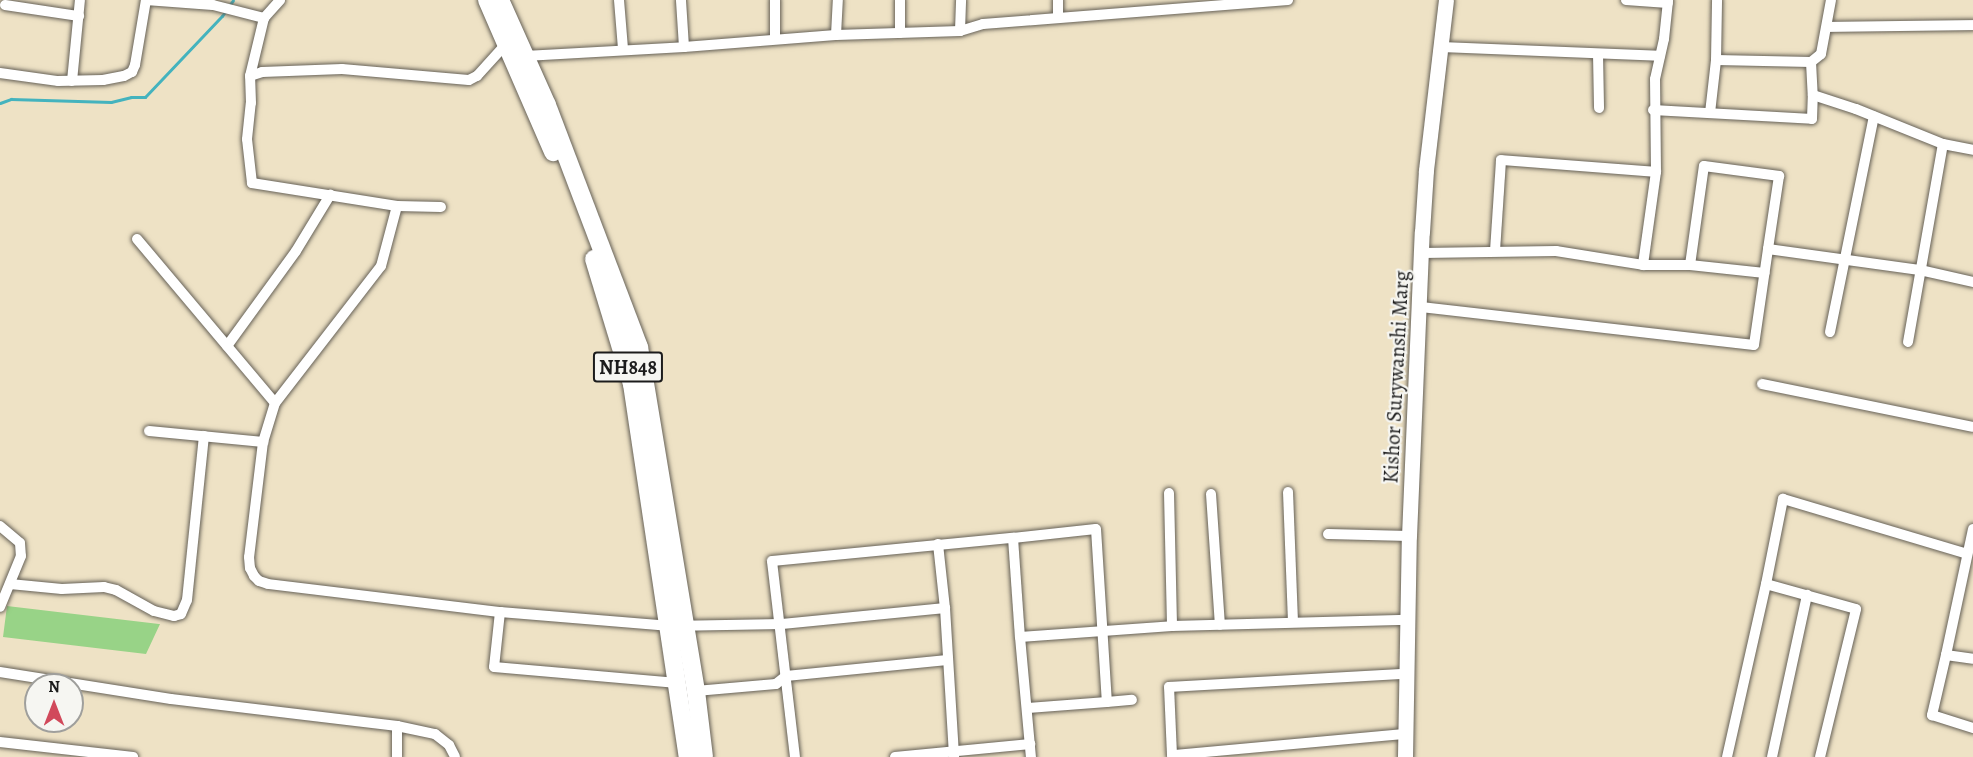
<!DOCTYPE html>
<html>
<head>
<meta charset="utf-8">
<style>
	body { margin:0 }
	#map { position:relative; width:1973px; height:757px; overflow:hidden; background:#eee2c5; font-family:Alegreya,serif }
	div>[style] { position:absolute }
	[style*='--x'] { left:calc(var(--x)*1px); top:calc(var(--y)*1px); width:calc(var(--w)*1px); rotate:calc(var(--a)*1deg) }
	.green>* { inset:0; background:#98d387 }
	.stream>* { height:3px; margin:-1.5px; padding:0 1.5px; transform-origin:1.5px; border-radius:1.5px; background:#44b3be }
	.roads { filter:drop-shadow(0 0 2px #666157) drop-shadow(0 0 2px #666157) }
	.street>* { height:10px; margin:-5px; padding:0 5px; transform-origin:5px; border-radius:5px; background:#fff }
	.secondary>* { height:15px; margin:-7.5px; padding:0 7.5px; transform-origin:7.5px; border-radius:7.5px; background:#fff }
	.highway>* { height:18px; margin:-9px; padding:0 9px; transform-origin:9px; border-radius:9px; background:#fff }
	span { translate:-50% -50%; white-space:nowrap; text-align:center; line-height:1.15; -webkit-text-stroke:4.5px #f6f6f2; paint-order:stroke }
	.shield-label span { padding:2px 4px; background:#f6f6f2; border:2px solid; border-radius:4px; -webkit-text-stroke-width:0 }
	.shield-label { font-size:20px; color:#1c1c1c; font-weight:700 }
	.street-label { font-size:21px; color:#1c1c1c }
	.north { position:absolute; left:24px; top:673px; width:60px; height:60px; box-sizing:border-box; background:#f6f6f2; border:2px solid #9f9f9c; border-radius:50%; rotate:0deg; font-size:16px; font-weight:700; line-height:24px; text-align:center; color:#1c1c1c }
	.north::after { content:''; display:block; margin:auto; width:21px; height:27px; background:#d1495b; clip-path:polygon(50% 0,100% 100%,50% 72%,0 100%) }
</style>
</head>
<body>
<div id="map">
	<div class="green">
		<div style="clip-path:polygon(7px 606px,159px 624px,160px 624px,146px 654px,3px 637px)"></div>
	</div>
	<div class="stream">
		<div style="--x:0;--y:103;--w:12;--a:-20"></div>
		<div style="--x:11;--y:99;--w:100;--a:1.7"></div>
		<div style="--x:111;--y:102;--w:21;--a:-14"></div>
		<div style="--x:131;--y:97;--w:14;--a:0"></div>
		<div style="--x:145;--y:97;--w:112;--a:-46.5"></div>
		<div style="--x:222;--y:16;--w:19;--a:-55"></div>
	</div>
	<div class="roads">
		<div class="street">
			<div style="--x:146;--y:0;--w:67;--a:4.3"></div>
			<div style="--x:213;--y:5;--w:53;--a:14.3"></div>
			<div style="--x:619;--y:0;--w:49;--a:85.3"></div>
			<div style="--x:775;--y:0;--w:39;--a:90"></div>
			<div style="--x:900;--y:0;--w:33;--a:90"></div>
			<div style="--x:1626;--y:0;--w:42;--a:4.1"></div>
			<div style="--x:1831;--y:0;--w:55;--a:100.5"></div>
			<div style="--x:1821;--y:54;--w:13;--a:141"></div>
			<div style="--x:1811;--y:62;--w:33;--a:87"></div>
			<div style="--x:1813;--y:95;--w:45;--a:18"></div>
			<div style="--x:1856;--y:109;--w:94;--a:21.9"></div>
			<div style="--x:1943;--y:144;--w:31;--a:11"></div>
			<div style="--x:5;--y:5;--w:75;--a:8.5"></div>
			<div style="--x:1058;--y:18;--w:18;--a:-90"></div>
			<div style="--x:1827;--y:27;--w:146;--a:-0.8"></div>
			<div style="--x:960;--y:31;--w:31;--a:-88"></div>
			<div style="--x:836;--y:35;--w:35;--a:-87"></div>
			<div style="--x:684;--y:47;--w:152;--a:-4.5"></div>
			<div style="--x:836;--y:35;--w:124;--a:-1.8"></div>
			<div style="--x:960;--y:31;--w:24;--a:-17"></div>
			<div style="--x:983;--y:24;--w:306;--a:-4.5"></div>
			<div style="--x:1440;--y:47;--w:220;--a:2.3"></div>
			<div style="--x:1598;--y:54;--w:54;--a:88.9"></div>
			<div style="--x:525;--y:56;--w:159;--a:-3.2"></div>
			<div style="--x:684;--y:47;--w:47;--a:-93.7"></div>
			<div style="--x:1716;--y:60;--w:60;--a:-89"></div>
			<div style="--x:0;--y:73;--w:59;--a:7.9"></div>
			<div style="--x:58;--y:81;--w:45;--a:-1.3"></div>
			<div style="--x:103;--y:80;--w:21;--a:-11"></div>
			<div style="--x:124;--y:76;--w:9;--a:-27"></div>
			<div style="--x:132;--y:72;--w:8;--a:-67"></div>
			<div style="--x:135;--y:65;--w:66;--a:-80.4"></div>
			<div style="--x:250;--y:76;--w:60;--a:-76.4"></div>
			<div style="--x:264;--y:18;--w:24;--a:-48"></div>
			<div style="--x:72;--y:81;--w:81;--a:-84.4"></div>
			<div style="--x:1653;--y:110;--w:159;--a:3.2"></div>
			<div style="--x:1812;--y:119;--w:24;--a:-88"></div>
			<div style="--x:1710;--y:113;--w:53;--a:-83.5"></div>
			<div style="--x:1716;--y:60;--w:95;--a:1.2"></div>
			<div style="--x:1656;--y:172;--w:93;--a:-90.6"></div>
			<div style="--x:1655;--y:79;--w:41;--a:-77.3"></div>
			<div style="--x:1664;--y:39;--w:39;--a:-84"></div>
			<div style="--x:397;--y:206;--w:62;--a:104.9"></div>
			<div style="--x:381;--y:266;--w:173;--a:127.7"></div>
			<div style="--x:275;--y:403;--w:41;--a:107.1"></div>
			<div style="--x:263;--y:442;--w:116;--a:96.9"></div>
			<div style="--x:249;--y:557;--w:11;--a:85"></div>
			<div style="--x:250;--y:568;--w:9;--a:63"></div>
			<div style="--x:254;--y:576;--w:7;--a:45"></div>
			<div style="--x:259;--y:581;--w:9;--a:18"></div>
			<div style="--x:268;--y:584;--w:234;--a:6.9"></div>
			<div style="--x:500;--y:612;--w:55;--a:96.2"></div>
			<div style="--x:494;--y:667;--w:184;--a:5"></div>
			<div style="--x:441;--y:207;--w:44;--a:-178.7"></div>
			<div style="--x:397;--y:206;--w:147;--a:-171"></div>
			<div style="--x:252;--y:183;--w:44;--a:-96.5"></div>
			<div style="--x:247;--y:139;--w:36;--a:-84"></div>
			<div style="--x:251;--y:103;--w:27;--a:-92"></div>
			<div style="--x:250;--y:76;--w:13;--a:-18"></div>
			<div style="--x:262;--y:72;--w:80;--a:-2.1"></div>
			<div style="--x:342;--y:69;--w:127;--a:5"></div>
			<div style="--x:469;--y:80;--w:9;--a:-27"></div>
			<div style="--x:477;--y:76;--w:43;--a:-47.8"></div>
			<div style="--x:137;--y:239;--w:214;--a:49.9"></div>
			<div style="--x:1495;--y:251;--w:91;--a:-86.2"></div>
			<div style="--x:1501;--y:160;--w:155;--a:4.4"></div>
			<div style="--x:1656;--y:172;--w:94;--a:98"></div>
			<div style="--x:1423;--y:253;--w:133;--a:-0.9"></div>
			<div style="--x:1556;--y:251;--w:88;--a:9.1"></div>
			<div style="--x:1643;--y:265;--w:47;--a:0"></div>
			<div style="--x:1690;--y:265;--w:75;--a:6.1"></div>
			<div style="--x:1690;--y:265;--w:100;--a:-82"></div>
			<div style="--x:1704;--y:166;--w:76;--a:7.6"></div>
			<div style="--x:1779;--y:176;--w:74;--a:98.6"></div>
			<div style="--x:1421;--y:307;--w:335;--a:6.5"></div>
			<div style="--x:1754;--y:345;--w:97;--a:-81.7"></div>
			<div style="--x:1768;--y:249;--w:153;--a:7.9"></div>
			<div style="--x:1920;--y:270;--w:54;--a:12.8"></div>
			<div style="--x:1830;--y:332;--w:220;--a:-78.5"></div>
			<div style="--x:1908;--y:342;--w:201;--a:-80"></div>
			<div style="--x:227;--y:346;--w:117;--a:-54"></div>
			<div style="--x:296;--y:251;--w:66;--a:-58.7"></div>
			<div style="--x:1762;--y:384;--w:215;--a:11.5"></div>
			<div style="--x:149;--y:431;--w:115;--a:5.5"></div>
			<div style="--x:1288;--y:492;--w:130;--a:87.8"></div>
			<div style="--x:1169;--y:493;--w:133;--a:88.7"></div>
			<div style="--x:1211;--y:494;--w:131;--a:86.1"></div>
			<div style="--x:0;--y:526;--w:26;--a:40"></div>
			<div style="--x:20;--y:543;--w:13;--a:86"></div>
			<div style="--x:21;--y:556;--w:55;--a:112.4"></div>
			<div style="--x:1973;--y:529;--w:129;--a:102.1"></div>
			<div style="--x:1946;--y:655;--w:27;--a:8"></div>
			<div style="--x:1328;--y:534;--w:81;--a:1.4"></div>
			<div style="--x:1013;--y:538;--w:83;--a:-6.2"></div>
			<div style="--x:1096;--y:529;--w:173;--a:86.4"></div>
			<div style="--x:1107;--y:702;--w:25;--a:-5"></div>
			<div style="--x:938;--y:544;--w:64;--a:83.8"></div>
			<div style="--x:945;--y:608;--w:149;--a:86.5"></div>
			<div style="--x:10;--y:584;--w:52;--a:5.5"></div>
			<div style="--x:62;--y:589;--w:42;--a:-2.7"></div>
			<div style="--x:104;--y:587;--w:12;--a:14"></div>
			<div style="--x:116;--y:590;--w:43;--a:28.9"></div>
			<div style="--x:154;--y:611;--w:21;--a:14"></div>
			<div style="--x:174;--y:616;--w:7;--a:-16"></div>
			<div style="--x:181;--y:614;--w:15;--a:-67"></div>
			<div style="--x:187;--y:600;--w:165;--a:-84.1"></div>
			<div style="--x:500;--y:612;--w:171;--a:4.7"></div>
			<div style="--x:670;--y:626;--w:112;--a:-1"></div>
			<div style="--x:782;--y:624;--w:164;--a:-5.6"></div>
			<div style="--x:1020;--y:637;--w:121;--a:84.8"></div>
			<div style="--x:1946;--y:655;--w:62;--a:103.1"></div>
			<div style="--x:1932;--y:715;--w:43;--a:17.6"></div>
			<div style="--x:0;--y:672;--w:173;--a:9"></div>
			<div style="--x:171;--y:699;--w:228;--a:6.8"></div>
			<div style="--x:397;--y:726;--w:31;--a:90"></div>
			<div style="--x:696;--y:691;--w:80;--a:-5"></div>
			<div style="--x:776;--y:684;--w:13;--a:-39"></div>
			<div style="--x:786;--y:676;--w:162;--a:-5.7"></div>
			<div style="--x:1028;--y:708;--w:79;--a:-4.3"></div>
			<div style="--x:397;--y:726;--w:39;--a:12"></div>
			<div style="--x:435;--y:734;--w:18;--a:38"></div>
			<div style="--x:449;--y:745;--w:13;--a:63"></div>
			<div style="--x:1404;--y:734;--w:233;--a:174.8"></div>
			<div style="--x:1172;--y:755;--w:68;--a:-92.5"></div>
			<div style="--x:1169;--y:687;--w:236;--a:-3.2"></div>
			<div style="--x:0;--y:742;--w:134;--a:6.4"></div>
			<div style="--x:795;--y:757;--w:197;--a:-96.7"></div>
			<div style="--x:772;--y:561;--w:242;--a:-5.5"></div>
			<div style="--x:1013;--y:538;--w:99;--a:86"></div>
			<div style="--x:1020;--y:637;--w:152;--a:-4.1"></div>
			<div style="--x:1172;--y:626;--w:236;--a:-1.5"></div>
			<div style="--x:895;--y:757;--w:136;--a:-5.5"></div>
			<div style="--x:1727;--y:757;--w:177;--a:-77.3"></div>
			<div style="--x:1772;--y:757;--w:166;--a:-77.8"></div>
			<div style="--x:1820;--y:757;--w:152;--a:-76.3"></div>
			<div style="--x:1856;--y:609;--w:93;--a:-164.5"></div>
			<div style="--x:1766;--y:584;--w:87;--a:-78.7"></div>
			<div style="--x:1783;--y:499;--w:192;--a:16.6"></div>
		</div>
		<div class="secondary">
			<div style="--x:1405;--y:757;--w:221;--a:-89"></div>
			<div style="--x:1409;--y:536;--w:304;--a:-87.6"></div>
			<div style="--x:1422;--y:232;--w:62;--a:-86.3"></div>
			<div style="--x:1426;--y:170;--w:171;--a:-83.3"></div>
		</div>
		<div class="highway">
			<div style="--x:487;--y:0;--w:166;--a:66.5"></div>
			<div style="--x:500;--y:0;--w:115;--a:65.9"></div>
			<div style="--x:547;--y:105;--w:259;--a:69.2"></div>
			<div style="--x:639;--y:347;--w:349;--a:80.6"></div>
			<div style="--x:696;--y:691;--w:66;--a:83.1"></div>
			<div style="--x:594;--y:259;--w:131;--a:73.1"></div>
			<div style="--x:632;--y:384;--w:377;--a:81.5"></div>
		</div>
	</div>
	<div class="shield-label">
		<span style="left:628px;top:367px">NH848</span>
	</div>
	<div class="street-label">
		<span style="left:1396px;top:377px;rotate:-87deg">Kishor Surywanshi Marg</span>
	</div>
	<div class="north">N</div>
</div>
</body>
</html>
